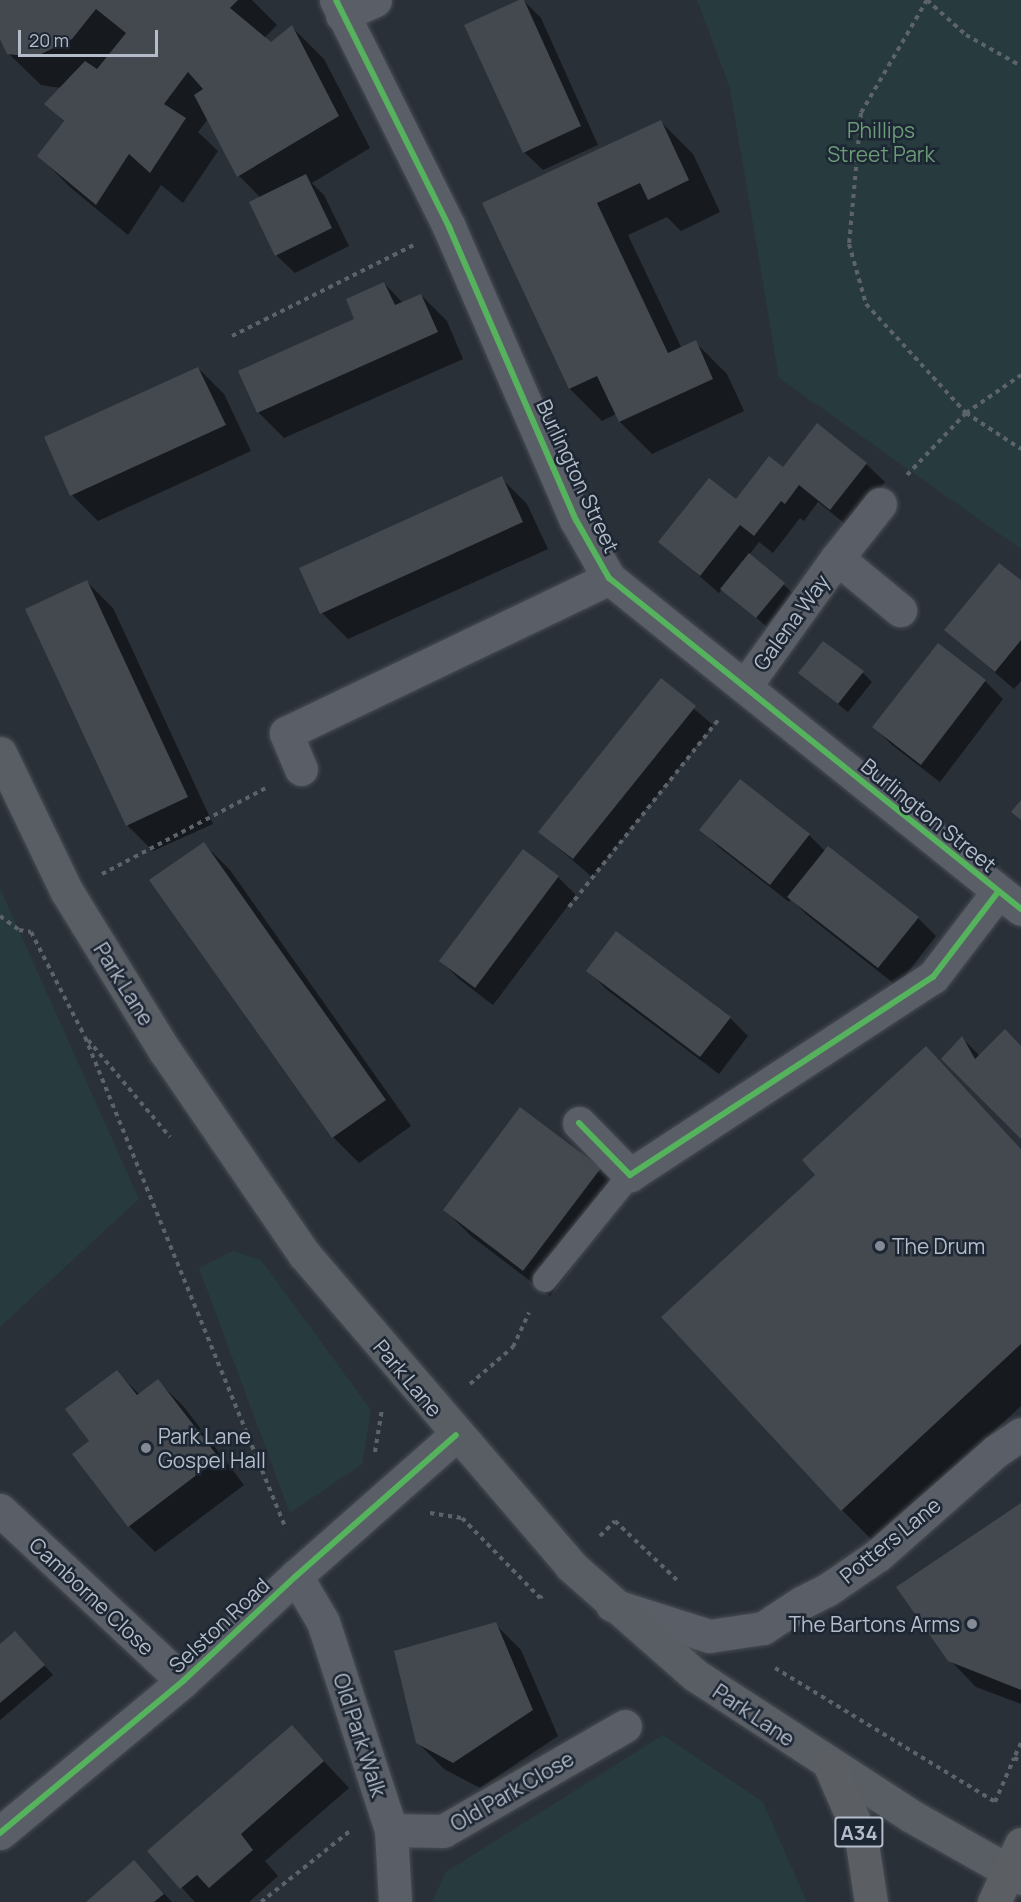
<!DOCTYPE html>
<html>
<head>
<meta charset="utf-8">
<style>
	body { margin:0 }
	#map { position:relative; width:1021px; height:1902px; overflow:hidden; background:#2a3038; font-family:Manrope,sans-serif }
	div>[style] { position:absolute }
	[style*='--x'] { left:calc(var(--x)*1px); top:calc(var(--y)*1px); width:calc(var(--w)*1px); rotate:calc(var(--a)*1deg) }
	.green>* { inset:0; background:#273a3e }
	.shadow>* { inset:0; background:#0007 }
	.building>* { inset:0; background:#444950 }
	.path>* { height:4px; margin-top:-2px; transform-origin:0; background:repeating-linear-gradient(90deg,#5d636a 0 4.5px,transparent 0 9px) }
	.roads { filter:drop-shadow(0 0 2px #484c53) drop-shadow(0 0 2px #484c53) }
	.service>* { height:24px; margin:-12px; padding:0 12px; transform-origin:12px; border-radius:12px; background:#5a5e66 }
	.minor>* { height:33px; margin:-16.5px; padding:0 16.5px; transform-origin:16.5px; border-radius:16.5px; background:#5a5e66 }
	.secondary>* { height:33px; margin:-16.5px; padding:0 16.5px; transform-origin:16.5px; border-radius:16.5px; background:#595d64 }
	.trunk>* { height:33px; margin:-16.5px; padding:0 16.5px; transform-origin:16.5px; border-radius:16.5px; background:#5b5f64 }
	.cycleway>* { height:6px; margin:-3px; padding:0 3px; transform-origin:3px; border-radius:3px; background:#56b35d }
	.dots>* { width:16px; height:16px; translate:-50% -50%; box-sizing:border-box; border:3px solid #1d2633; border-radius:50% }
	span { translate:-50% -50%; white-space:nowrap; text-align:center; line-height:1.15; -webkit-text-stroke:5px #1d2633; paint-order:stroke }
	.shield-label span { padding:2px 4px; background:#1d2633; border:2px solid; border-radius:4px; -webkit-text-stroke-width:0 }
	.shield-label { font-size:20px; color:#b4bcc9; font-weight:700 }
	.park-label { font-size:21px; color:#6b9a76 }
	.street-label { font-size:21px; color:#b4bcc9 }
	.poi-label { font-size:21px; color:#b4bcc9 }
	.left { translate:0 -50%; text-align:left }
	.right { translate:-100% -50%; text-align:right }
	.scale { position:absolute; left:18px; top:30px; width:140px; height:27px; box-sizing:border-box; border:3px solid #b4bcc9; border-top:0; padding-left:8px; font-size:18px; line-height:21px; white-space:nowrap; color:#b4bcc9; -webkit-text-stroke:4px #1d2633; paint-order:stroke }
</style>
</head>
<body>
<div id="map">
	<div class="green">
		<div style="clip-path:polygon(697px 0,1021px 0,1021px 549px,779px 378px,730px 88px)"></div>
		<div style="clip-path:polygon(0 888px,139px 1199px,0 1327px)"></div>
		<div style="clip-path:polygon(233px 1251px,261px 1260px,371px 1410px,362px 1464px,290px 1513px,199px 1268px)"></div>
		<div style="clip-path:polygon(663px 1735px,763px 1802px,807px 1902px,432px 1902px,446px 1872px)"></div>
	</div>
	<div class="shadow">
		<div style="clip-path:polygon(0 0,252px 0,277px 25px,264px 38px,271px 44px,292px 27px,324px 59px,370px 148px,312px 183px,324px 195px,349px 246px,295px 273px,276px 255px,261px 198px,239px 176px,208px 119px,198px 132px,218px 151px,183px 203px,161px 185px,128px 235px,71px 188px,39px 156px,65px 123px,46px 104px,61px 88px,41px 85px,8px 53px,0 36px)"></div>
		<div style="clip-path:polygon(523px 0,541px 18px,598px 145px,543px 170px,524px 152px)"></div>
		<div style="clip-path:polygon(661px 122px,693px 154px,720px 212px,681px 231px,667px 217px,628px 235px,682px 349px,695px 342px,727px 374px,744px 411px,652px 454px,620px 422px,616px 414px,602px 421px,570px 389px,484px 204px)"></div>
		<div style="clip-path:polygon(384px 283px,403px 303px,421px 295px,447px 321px,463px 359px,284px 438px,258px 412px,356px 320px)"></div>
		<div style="clip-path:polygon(198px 368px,224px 394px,251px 451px,98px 521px,72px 495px)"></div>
		<div style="clip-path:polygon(866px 464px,885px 482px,849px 527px,818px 502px,804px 521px,800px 518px,773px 553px,759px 542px,749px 555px,793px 593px,766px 626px,722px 589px,719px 593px,660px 542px,736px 501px,784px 469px)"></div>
		<div style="clip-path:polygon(501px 478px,527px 504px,548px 549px,348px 639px,322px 613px,301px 569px)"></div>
		<div style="clip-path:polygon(87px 582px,113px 608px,213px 824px,153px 851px,127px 825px)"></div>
		<div style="clip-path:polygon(1021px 582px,1021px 681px,1014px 689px,946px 630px)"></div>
		<div style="clip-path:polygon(863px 673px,872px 682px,848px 712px,809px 681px)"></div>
		<div style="clip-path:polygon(661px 681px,713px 725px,592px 877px,540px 832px)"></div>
		<div style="clip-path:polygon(985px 681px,1003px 699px,940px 782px,892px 745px,874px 727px)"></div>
		<div style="clip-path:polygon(740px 781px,809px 835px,825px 851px,918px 918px,936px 936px,897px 986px,807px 915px,791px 899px,789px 902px,720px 848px,701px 830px)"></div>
		<div style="clip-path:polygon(204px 844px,230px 870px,411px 1126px,359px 1163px,333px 1137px,152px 881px)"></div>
		<div style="clip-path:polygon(558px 877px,576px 895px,493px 1005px,459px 979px,441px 961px)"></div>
		<div style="clip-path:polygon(588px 970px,730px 1018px,748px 1036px,719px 1074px,606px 989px)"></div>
		<div style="clip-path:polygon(962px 1038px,980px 1056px,1021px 1047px,1021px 1136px)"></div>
		<div style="clip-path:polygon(957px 1080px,1021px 1149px,1021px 1406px,874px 1542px,842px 1510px)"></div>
		<div style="clip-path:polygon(600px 1169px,626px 1195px,550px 1296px,471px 1236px,445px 1210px)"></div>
		<div style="clip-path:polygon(117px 1372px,140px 1395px,158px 1381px,184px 1407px,244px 1485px,155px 1552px,129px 1526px,74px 1454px,91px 1442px)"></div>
		<div style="clip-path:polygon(1021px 1505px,1021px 1704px,976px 1687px,950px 1660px)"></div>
		<div style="clip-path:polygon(495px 1624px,521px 1650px,558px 1736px,480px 1788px,444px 1769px,417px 1742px)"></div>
		<div style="clip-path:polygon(24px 1642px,53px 1675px,0 1720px,0 1647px)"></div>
		<div style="clip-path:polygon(292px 1727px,349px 1788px,265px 1861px,278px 1876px,249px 1902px,195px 1902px,149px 1852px)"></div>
		<div style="clip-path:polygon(134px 1862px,172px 1902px,88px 1902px)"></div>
	</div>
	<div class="building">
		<div style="clip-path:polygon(0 0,238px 0,230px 8px,271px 42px,292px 25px,339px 116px,237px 177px,194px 95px,203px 89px,188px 72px,164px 104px,186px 118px,150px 173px,129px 154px,96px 205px,37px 156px,64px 121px,44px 104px,85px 61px,97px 69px,126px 33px,96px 9px,72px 39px,35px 57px,7px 54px,0 39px)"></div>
		<div style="clip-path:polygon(519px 0,524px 0,581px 126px,523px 153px,464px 25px)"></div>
		<div style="clip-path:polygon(661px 120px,689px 180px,648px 200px,640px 183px,597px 203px,668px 353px,696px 340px,713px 379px,619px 422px,597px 376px,569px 389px,482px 203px)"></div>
		<div style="clip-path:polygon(306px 174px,332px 228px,275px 256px,249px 202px)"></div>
		<div style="clip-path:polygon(384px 282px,395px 305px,421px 294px,438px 332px,257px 413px,238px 371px,354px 319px,346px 299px)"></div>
		<div style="clip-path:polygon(198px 367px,226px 425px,70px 496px,44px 437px)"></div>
		<div style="clip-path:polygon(817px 423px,867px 463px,830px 510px,799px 485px,785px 504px,781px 501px,754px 536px,740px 525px,700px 576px,658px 542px,709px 478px,736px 499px,769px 456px,783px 467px)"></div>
		<div style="clip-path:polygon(502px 476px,523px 522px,320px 614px,299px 568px)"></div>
		<div style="clip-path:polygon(749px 553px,785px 583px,756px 618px,720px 589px)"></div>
		<div style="clip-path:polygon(999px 563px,1021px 580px,1021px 640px,995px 672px,944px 630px)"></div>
		<div style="clip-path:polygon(87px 580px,188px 797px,126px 826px,25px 609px)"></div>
		<div style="clip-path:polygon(823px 641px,864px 671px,838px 704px,798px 673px)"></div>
		<div style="clip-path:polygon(938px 643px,986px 680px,921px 765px,872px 727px)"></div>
		<div style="clip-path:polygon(661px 678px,696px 706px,573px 859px,538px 832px)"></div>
		<div style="clip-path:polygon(740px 779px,810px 834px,770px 885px,699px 830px)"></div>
		<div style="clip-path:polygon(1021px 800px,1021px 820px,1011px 812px)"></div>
		<div style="clip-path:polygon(204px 842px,386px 1100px,332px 1138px,149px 880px)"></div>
		<div style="clip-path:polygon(828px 846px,919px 917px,878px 968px,787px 897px)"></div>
		<div style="clip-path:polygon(523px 849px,559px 876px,475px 988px,439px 961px)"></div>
		<div style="clip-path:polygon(616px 931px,731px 1017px,700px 1057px,586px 971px)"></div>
		<div style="clip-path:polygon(1005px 1029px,1021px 1046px,1021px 1139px,941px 1059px,962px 1036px,975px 1059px)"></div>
		<div style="clip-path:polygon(926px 1046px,1021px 1149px,1021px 1344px,841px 1511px,661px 1317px,815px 1175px,802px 1160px)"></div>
		<div style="clip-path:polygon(520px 1107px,601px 1168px,523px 1271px,443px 1210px)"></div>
		<div style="clip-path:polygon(117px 1370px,137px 1395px,158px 1379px,219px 1458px,128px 1527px,72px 1454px,89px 1441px,65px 1409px)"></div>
		<div style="clip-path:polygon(1021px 1503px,1021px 1690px,948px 1661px,896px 1587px)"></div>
		<div style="clip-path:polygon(496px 1622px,533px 1710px,453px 1763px,416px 1743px,394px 1651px)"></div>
		<div style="clip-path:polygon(15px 1631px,45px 1665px,0 1703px,0 1644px)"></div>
		<div style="clip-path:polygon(292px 1725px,324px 1761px,241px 1834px,253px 1850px,209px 1888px,197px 1875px,180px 1889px,147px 1851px)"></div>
		<div style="clip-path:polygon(134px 1860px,164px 1894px,154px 1902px,86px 1902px)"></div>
	</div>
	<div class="path">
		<div style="--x:927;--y:0;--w:131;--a:120.3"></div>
		<div style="--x:861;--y:113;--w:132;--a:95.2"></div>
		<div style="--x:849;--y:244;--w:62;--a:74.2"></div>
		<div style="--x:866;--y:304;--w:148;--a:47.5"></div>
		<div style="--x:966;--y:413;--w:66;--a:33.2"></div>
		<div style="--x:927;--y:0;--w:52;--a:41.9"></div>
		<div style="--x:966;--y:35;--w:63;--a:29.4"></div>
		<div style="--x:232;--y:336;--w:203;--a:-26.6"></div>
		<div style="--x:907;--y:475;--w:86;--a:-46.4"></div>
		<div style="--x:966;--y:413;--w:67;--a:-34.6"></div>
		<div style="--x:102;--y:874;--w:185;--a:-27.7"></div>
		<div style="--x:569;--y:907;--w:242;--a:-51.4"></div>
		<div style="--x:0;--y:916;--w:24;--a:36"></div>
		<div style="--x:19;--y:930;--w:12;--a:9"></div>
		<div style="--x:31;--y:932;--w:118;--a:62.8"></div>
		<div style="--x:85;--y:1037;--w:531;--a:67.78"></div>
		<div style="--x:88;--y:1040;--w:127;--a:49.8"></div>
		<div style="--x:470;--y:1384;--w:57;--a:-40.7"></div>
		<div style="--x:513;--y:1347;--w:38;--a:-65"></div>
		<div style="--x:375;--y:1452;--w:44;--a:-80.8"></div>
		<div style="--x:430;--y:1513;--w:32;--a:9"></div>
		<div style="--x:462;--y:1518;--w:112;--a:45.7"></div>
		<div style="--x:540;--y:1598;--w:3;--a:-45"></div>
		<div style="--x:600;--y:1536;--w:21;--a:-45"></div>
		<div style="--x:615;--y:1521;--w:87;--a:43.6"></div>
		<div style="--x:775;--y:1668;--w:258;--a:31.3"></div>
		<div style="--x:995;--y:1802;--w:48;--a:-66.6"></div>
		<div style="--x:1021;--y:1743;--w:17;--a:115"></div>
		<div style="--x:1014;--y:1758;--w:8;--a:23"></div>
		<div style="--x:261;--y:1902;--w:114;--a:-38.6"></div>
	</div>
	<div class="roads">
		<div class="service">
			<div style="--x:545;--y:1280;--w:135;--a:-51"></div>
		</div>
		<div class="minor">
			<div style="--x:336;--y:0;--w:254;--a:63.5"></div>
			<div style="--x:449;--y:227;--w:319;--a:66.6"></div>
			<div style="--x:576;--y:520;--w:67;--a:60.4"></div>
			<div style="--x:609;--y:578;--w:528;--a:38.78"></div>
			<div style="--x:342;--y:15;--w:36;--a:-24"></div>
			<div style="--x:837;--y:558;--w:82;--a:39.5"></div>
			<div style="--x:745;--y:686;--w:158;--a:-54.3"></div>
			<div style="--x:837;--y:558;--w:69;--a:-51.5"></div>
			<div style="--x:301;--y:769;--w:39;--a:-113"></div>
			<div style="--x:286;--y:733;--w:358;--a:-25.6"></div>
			<div style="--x:579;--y:1123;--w:73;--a:45.6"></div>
			<div style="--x:630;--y:1175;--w:362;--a:-33.2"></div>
			<div style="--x:933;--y:977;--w:107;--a:-52.6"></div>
			<div style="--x:0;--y:1510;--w:250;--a:43.1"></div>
			<div style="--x:296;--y:1576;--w:53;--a:59.6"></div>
			<div style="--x:323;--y:1622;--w:219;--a:71.9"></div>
			<div style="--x:391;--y:1830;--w:72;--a:86.8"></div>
			<div style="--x:612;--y:1605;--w:102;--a:17.7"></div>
			<div style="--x:709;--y:1636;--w:55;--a:-8.4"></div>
			<div style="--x:763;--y:1628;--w:45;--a:-33.3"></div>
			<div style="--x:801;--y:1603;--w:29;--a:-27"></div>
			<div style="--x:827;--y:1590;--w:62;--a:-34.5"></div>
			<div style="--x:878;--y:1555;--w:157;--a:-41.4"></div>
			<div style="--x:996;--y:1451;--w:30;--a:-34"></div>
			<div style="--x:391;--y:1830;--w:52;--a:1.1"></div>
			<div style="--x:443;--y:1831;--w:210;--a:-30"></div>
			<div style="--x:0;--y:1833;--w:238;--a:-39.7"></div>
			<div style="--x:183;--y:1681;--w:154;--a:-42.9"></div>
			<div style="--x:296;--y:1576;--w:213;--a:-41.4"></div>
		</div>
		<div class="secondary">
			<div style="--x:0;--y:753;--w:154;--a:64.3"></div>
			<div style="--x:67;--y:892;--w:187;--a:58.4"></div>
			<div style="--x:165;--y:1051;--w:246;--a:55.6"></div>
			<div style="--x:304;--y:1254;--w:411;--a:49.4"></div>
			<div style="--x:571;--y:1566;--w:165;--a:41.3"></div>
			<div style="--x:695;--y:1675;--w:258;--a:33.1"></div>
			<div style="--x:911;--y:1816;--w:126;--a:29.4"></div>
		</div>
		<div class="trunk">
			<div style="--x:830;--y:1766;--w:77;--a:66.4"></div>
			<div style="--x:861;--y:1837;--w:66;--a:81.3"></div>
			<div style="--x:994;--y:1902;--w:64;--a:-65"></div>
		</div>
	</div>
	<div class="cycleway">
		<div style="--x:336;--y:0;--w:254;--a:63.5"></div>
		<div style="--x:449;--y:227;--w:319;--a:66.6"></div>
		<div style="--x:576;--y:520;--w:67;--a:60.4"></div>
		<div style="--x:609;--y:578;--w:528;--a:38.78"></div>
		<div style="--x:579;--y:1123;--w:73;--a:45.6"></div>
		<div style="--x:630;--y:1175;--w:362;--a:-33.2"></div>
		<div style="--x:933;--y:977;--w:107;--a:-52.6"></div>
		<div style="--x:0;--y:1833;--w:238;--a:-39.7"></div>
		<div style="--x:183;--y:1681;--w:154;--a:-42.9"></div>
		<div style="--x:296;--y:1576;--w:213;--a:-41.4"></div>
	</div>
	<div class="dots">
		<div style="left:880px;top:1246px;background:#848b96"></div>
		<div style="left:146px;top:1448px;background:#848b96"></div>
		<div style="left:972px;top:1624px;background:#848b96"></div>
	</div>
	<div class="shield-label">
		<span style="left:859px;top:1832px">A34</span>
	</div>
	<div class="park-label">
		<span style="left:881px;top:142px">Phillips<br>Street Park</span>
	</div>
	<div class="street-label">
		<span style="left:578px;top:476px;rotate:65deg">Burlington Street</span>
		<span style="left:791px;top:622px;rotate:-54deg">Galena Way</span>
		<span style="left:929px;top:815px;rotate:39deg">Burlington Street</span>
		<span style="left:124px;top:984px;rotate:58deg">Park Lane</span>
		<span style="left:408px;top:1378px;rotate:50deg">Park Lane</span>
		<span style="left:890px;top:1540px;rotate:-39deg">Potters Lane</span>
		<span style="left:92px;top:1596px;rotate:43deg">Camborne Close</span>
		<span style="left:219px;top:1625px;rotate:-43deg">Selston Road</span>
		<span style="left:754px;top:1715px;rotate:34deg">Park Lane</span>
		<span style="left:360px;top:1735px;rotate:72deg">Old Park Walk</span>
		<span style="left:512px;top:1791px;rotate:-30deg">Old Park Close</span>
	</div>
	<div class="poi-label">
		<span class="left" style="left:892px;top:1246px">The Drum</span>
		<span class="left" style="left:158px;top:1448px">Park Lane<br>Gospel Hall</span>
		<span class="right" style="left:960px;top:1624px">The Bartons Arms</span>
	</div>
	<div class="scale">20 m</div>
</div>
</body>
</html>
